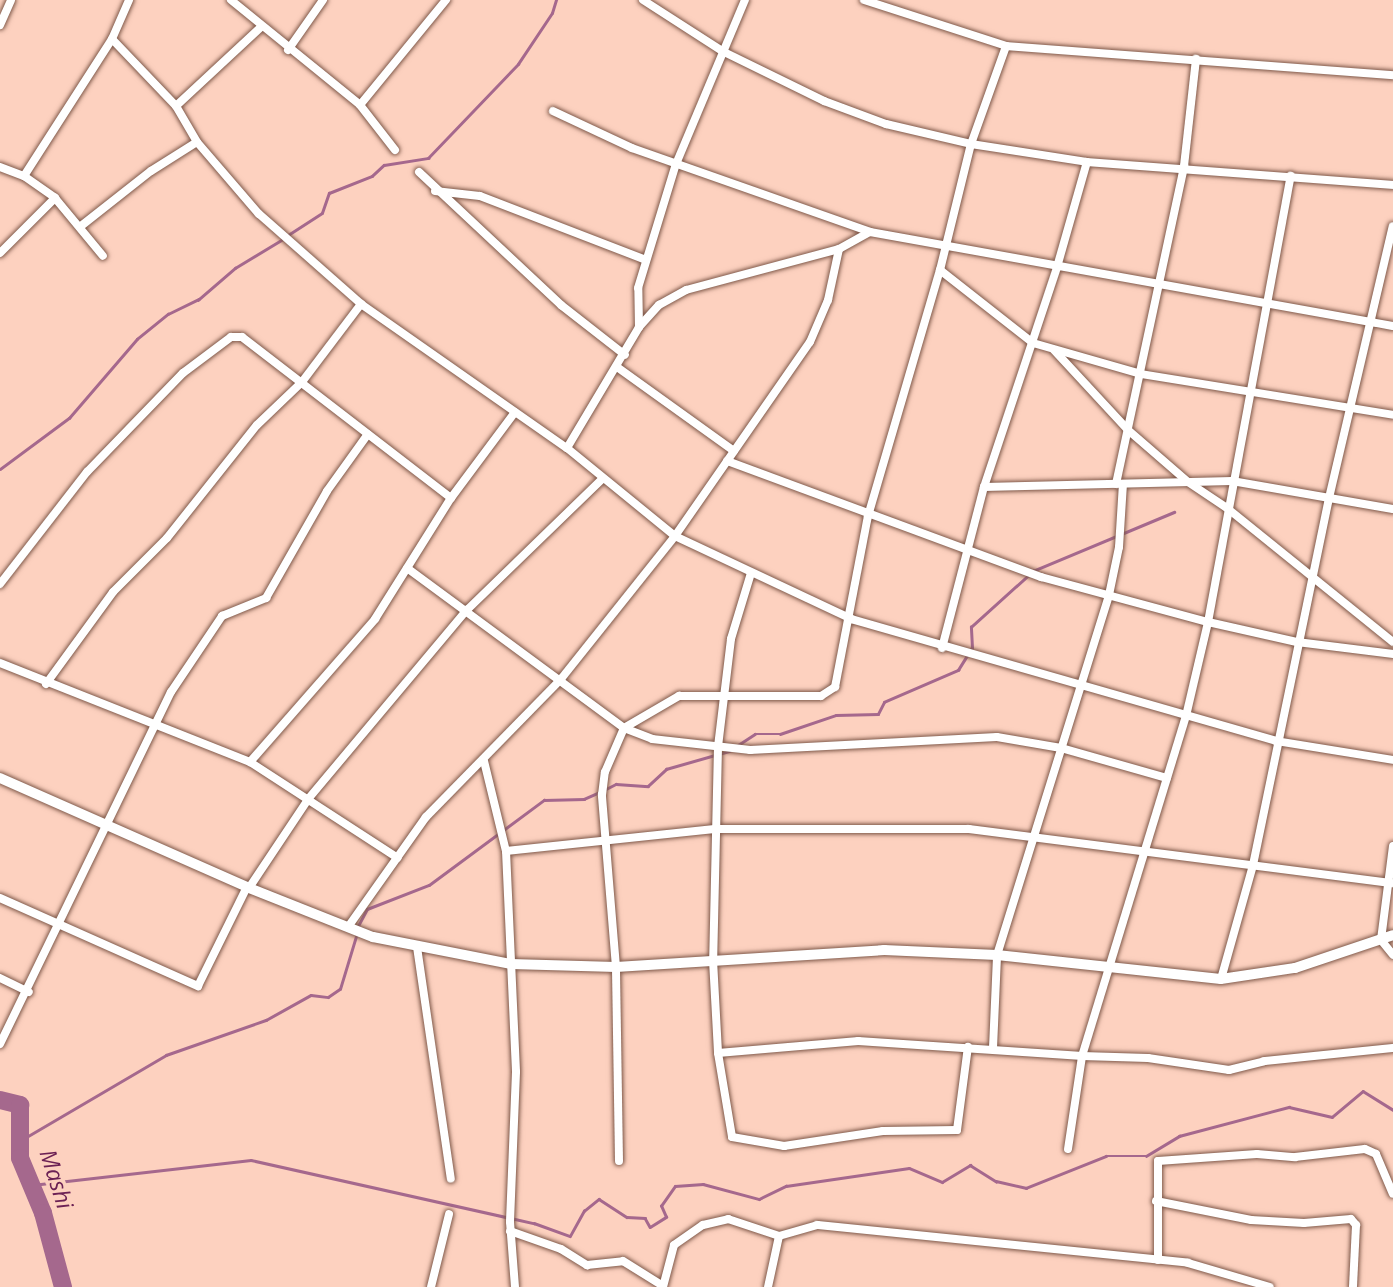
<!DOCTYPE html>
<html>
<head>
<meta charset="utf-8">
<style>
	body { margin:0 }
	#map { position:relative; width:1393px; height:1287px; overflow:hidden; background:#fdd1bf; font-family:"Open Sans",sans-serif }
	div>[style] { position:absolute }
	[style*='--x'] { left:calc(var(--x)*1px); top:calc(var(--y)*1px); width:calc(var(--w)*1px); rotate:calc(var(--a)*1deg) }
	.stream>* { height:2.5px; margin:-1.25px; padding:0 1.25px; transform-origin:1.25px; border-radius:1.25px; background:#a5688d }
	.river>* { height:18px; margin:-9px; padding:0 9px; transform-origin:9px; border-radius:9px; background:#a5688d }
	.roads { filter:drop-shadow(0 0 2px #7f594a) drop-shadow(0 0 2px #7f594a) }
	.street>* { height:8px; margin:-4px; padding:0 4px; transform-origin:4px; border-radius:4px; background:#fff }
	.secondary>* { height:10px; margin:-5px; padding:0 5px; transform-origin:5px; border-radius:5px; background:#fff }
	span { translate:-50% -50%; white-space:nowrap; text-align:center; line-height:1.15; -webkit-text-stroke:7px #fdd1bf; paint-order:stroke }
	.water-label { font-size:23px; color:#6c2154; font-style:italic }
</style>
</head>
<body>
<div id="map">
	<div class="stream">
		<div style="--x:288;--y:235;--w:40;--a:-32.9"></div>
		<div style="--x:322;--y:213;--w:21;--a:-71"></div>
		<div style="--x:329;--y:193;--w:46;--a:-21.6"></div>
		<div style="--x:372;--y:176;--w:16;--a:-43"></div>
		<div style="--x:384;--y:165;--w:45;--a:-9"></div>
		<div style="--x:428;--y:158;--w:130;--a:-46.2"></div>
		<div style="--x:518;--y:64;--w:61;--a:-56.3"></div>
		<div style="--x:552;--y:13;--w:14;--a:-73"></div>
		<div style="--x:198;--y:300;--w:49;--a:-40.9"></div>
		<div style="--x:235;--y:268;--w:56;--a:-31.1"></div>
		<div style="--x:0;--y:469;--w:86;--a:-36.5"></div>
		<div style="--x:69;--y:418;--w:104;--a:-49.3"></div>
		<div style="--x:137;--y:339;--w:40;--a:-39"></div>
		<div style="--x:168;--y:314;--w:34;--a:-26"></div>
		<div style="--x:738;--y:745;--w:20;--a:-33"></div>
		<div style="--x:755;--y:734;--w:25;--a:0"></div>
		<div style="--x:780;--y:734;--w:59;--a:-18.7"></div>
		<div style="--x:836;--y:715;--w:42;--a:-1.4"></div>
		<div style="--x:878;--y:714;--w:13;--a:-63"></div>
		<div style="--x:884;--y:702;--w:81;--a:-23.4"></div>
		<div style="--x:958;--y:670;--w:26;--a:-58"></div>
		<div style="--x:972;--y:648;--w:21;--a:-93"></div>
		<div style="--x:971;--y:627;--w:84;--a:-42.1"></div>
		<div style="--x:1033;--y:571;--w:153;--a:-22.7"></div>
		<div style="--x:606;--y:789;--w:11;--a:-27"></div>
		<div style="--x:616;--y:784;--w:32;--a:4"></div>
		<div style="--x:648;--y:786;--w:25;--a:-43"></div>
		<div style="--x:666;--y:769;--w:66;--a:-15.9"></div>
		<div style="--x:358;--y:926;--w:19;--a:-62"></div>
		<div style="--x:367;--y:909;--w:66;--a:-21.2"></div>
		<div style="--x:429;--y:885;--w:143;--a:-36.5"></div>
		<div style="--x:544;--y:800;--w:40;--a:-1.4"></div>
		<div style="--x:584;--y:799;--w:17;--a:-24"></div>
		<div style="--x:23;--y:1139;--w:166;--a:-30.4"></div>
		<div style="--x:166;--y:1055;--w:106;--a:-19.3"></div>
		<div style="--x:266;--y:1020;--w:51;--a:-29.1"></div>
		<div style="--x:311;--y:995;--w:17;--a:7"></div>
		<div style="--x:328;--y:997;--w:14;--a:-34"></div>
		<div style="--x:340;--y:989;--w:59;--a:-73.1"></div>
		<div style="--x:32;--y:1185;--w:220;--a:-6.5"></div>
		<div style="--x:251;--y:1160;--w:290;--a:12.6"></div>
		<div style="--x:534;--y:1223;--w:38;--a:20"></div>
		<div style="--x:570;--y:1236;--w:29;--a:-61"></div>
		<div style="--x:584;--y:1211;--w:19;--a:-39"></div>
		<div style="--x:599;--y:1199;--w:33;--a:33"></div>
		<div style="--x:627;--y:1217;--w:18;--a:3"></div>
		<div style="--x:645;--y:1218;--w:10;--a:61"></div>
		<div style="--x:650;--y:1227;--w:19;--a:-32"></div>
		<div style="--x:666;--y:1217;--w:12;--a:-114"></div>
		<div style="--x:661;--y:1206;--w:24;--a:-55"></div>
		<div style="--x:675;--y:1186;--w:28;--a:-4"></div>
		<div style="--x:703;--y:1184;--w:58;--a:15"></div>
		<div style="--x:759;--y:1199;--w:30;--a:-26"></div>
		<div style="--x:786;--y:1186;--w:124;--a:-8.3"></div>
		<div style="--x:909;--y:1168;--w:36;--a:23"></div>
		<div style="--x:942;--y:1182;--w:33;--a:-31"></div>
		<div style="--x:970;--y:1165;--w:31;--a:32"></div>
		<div style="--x:996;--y:1181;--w:31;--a:13"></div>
		<div style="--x:1026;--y:1188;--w:86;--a:-21.8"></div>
		<div style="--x:1106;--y:1156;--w:40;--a:0"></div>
		<div style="--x:1146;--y:1156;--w:39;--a:-31"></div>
		<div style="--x:1179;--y:1136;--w:114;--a:-14.8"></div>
		<div style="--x:1289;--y:1107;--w:44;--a:13.1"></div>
		<div style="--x:1332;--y:1117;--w:40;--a:-40"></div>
		<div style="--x:1363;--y:1091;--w:36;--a:32"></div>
	</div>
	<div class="river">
		<div style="--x:0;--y:1100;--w:21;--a:14"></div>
		<div style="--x:20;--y:1105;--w:53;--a:90"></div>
		<div style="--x:20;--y:1158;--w:60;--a:67.3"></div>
		<div style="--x:43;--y:1213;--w:77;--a:74.9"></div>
	</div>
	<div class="roads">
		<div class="street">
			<div style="--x:231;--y:0;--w:166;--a:39.1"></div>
			<div style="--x:360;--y:105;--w:57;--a:52.1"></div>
			<div style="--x:643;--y:0;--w:94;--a:32.8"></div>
			<div style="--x:722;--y:51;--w:114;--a:26.1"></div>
			<div style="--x:824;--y:101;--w:66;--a:20.4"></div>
			<div style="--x:886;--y:124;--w:87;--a:13.2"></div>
			<div style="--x:971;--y:144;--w:117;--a:8.8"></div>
			<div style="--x:1087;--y:162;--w:307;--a:4.3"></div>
			<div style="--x:864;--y:0;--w:149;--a:17.9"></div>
			<div style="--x:1006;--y:46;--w:388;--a:4.3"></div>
			<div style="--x:0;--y:25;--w:27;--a:-66"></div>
			<div style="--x:112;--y:39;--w:93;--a:46.3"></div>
			<div style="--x:176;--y:106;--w:42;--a:59.7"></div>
			<div style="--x:197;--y:142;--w:95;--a:49.3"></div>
			<div style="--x:259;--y:214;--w:136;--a:41.4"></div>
			<div style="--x:361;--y:304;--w:251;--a:35"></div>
			<div style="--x:567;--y:448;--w:139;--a:39.2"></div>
			<div style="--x:675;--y:536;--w:195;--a:25.2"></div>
			<div style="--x:851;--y:619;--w:442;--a:16"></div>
			<div style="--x:1276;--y:741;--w:119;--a:9.2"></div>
			<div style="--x:288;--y:50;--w:61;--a:-55"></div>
			<div style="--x:360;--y:105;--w:136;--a:-50.7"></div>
			<div style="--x:176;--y:106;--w:116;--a:-42.9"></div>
			<div style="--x:553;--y:111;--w:87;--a:25.1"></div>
			<div style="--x:632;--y:148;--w:252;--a:19.4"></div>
			<div style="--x:870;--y:232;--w:531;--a:10.19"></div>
			<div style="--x:0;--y:167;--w:26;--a:21"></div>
			<div style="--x:24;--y:176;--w:38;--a:35"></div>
			<div style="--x:55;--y:198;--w:75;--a:50.4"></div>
			<div style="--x:419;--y:172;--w:195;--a:43.1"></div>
			<div style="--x:561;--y:305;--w:81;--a:38"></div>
			<div style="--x:24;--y:176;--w:163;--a:-57.3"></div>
			<div style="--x:112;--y:39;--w:43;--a:-66.4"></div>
			<div style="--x:435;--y:191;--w:45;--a:6.3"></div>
			<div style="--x:480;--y:196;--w:178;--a:21.1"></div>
			<div style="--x:81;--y:226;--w:89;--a:-38.2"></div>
			<div style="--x:151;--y:171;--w:54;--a:-32.2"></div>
			<div style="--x:0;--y:253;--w:78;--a:-45"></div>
			<div style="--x:940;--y:270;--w:118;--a:38.1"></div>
			<div style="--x:1033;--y:343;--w:112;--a:16"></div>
			<div style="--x:1141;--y:374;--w:255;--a:9.2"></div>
			<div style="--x:639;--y:327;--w:39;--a:-91"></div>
			<div style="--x:638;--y:288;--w:130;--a:-73"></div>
			<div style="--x:676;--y:164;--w:178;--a:-67.2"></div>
			<div style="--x:1054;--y:350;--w:109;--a:47.2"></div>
			<div style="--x:1128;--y:430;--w:79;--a:40.9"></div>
			<div style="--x:1188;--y:482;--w:47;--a:33.7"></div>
			<div style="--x:1227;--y:508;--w:213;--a:38.9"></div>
			<div style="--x:617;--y:367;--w:144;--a:35.7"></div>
			<div style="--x:567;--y:448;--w:141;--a:-59.2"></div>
			<div style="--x:639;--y:327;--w:30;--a:-48"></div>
			<div style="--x:659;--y:305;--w:31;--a:-29"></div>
			<div style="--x:686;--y:290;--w:158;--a:-15"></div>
			<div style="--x:839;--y:249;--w:35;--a:-29"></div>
			<div style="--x:727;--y:461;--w:335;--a:20.3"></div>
			<div style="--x:1041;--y:577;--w:173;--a:15.1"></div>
			<div style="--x:1208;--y:622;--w:91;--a:12.7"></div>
			<div style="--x:1297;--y:642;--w:97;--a:7.1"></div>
			<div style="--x:1116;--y:484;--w:325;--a:-77.9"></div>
			<div style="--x:1184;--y:166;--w:108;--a:-83.6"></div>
			<div style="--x:984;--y:487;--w:248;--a:-1.4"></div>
			<div style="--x:1232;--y:481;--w:163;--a:9.9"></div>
			<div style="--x:407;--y:568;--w:270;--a:36.4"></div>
			<div style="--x:624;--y:728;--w:30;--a:21"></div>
			<div style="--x:652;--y:739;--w:99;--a:6.4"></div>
			<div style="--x:750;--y:750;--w:247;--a:-3"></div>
			<div style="--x:997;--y:737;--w:65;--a:9.8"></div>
			<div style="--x:1061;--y:748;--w:110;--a:15.8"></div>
			<div style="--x:751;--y:573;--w:69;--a:106.9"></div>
			<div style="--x:731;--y:639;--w:109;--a:96.9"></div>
			<div style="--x:718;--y:747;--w:213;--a:91.3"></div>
			<div style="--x:713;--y:960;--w:93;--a:86.9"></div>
			<div style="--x:718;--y:1053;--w:85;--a:80.5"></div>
			<div style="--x:732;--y:1137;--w:53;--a:9.8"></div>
			<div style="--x:784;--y:1146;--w:100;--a:-8.6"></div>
			<div style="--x:883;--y:1131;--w:74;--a:-0.8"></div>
			<div style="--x:957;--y:1130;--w:84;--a:-82.5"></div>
			<div style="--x:0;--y:584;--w:142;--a:-52.2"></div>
			<div style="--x:87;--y:472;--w:138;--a:-45.9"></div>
			<div style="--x:183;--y:373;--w:60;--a:-36.9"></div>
			<div style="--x:231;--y:337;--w:11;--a:0"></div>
			<div style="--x:242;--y:337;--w:264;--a:37.6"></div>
			<div style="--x:942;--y:648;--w:166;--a:-75.4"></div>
			<div style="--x:984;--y:487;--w:232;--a:-71.6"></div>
			<div style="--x:1057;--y:267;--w:109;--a:-74.1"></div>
			<div style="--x:0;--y:663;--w:269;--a:21.6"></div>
			<div style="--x:250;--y:762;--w:176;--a:33"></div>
			<div style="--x:46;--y:684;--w:114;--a:-53.9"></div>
			<div style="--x:113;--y:592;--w:76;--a:-45"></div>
			<div style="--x:167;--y:538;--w:144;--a:-51.5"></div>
			<div style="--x:257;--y:425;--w:62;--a:-43.7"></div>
			<div style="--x:302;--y:382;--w:98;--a:-52.9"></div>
			<div style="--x:484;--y:761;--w:93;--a:76.3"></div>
			<div style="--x:506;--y:851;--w:221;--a:87.4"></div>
			<div style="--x:516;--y:1072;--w:150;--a:92.3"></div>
			<div style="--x:510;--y:1222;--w:65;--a:85.6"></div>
			<div style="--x:250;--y:762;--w:190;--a:-48.8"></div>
			<div style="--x:375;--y:619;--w:143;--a:-57.9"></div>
			<div style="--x:451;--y:498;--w:107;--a:-53.3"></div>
			<div style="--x:1393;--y:846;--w:95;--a:97.3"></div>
			<div style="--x:1381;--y:940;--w:19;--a:51"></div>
			<div style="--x:506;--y:851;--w:212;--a:-6"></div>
			<div style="--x:717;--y:829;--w:252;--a:0"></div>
			<div style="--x:969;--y:829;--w:427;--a:7.3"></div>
			<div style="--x:249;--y:888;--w:108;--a:-56.3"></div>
			<div style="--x:309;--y:798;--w:246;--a:-50"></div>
			<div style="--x:467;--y:610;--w:188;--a:-44.1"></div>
			<div style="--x:0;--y:898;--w:217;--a:24"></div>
			<div style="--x:198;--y:986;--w:110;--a:-63.7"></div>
			<div style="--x:348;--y:927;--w:135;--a:-54.7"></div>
			<div style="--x:426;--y:817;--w:193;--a:-45.6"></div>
			<div style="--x:561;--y:679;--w:183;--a:-51.4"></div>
			<div style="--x:675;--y:536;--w:236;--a:-55.2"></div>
			<div style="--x:810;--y:342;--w:46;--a:-66.8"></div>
			<div style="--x:828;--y:300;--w:52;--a:-77.8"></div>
			<div style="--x:417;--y:947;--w:234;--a:81.7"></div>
			<div style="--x:0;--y:978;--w:32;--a:26"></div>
			<div style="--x:1221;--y:979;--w:118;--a:-74.3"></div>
			<div style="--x:1253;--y:865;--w:375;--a:-78.3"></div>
			<div style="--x:1329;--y:498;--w:279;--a:-76.8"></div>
			<div style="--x:0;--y:1044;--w:391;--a:-64.1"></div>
			<div style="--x:171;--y:692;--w:92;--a:-56.1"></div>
			<div style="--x:222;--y:616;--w:48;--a:-22.2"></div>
			<div style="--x:266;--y:598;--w:123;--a:-60.3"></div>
			<div style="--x:327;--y:491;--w:70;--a:-54.3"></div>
			<div style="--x:993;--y:1048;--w:93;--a:-87.5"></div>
			<div style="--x:997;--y:955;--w:377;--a:-72.7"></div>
			<div style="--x:1109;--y:595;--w:49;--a:-78.2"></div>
			<div style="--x:1119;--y:547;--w:63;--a:-86.4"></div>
			<div style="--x:718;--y:1053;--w:141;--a:-4.9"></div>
			<div style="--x:858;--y:1041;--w:225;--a:3.8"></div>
			<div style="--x:1082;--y:1056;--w:356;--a:-73"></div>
			<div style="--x:1186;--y:716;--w:97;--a:-76.8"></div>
			<div style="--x:1208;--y:622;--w:454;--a:-79.5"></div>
			<div style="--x:1068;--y:1149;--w:94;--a:-81.4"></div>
			<div style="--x:1082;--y:1056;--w:66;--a:1.7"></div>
			<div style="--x:1148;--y:1058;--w:82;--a:8.4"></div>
			<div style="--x:1229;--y:1070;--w:36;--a:-14"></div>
			<div style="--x:1264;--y:1061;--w:130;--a:-5.8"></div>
			<div style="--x:619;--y:1161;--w:194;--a:-90.9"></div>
			<div style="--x:616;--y:967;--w:173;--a:-94.7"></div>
			<div style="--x:602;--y:795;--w:23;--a:-83"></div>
			<div style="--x:605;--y:772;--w:48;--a:-66.6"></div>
			<div style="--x:624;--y:728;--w:64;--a:-30.2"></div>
			<div style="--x:679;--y:696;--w:142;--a:0"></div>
			<div style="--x:821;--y:696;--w:17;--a:-33"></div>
			<div style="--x:835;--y:687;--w:174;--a:-79.1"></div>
			<div style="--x:868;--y:516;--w:256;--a:-73.7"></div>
			<div style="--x:940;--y:270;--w:130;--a:-76.2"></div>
			<div style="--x:971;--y:144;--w:104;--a:-70.3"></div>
			<div style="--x:1156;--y:1201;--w:97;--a:11.3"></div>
			<div style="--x:1251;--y:1220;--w:53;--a:3.2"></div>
			<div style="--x:1304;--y:1223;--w:47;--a:-4.9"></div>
			<div style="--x:1351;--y:1219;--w:8;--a:50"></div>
			<div style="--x:1356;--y:1225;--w:62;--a:92.8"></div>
			<div style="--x:510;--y:1231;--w:54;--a:19.4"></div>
			<div style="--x:561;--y:1249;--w:31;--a:32"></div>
			<div style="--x:587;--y:1265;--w:36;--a:-6"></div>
			<div style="--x:623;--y:1261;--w:47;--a:32"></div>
			<div style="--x:1158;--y:1260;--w:99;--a:-90"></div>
			<div style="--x:1158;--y:1161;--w:99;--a:-4"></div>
			<div style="--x:1257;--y:1154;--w:38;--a:5"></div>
			<div style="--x:1295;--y:1157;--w:70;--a:-6.5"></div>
			<div style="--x:1365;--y:1149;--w:12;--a:24"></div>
			<div style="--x:1376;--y:1154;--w:43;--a:67"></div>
			<div style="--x:431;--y:1287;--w:75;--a:-76.1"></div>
			<div style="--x:663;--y:1287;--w:43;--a:-75.3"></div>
			<div style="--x:674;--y:1245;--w:35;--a:-35"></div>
			<div style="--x:703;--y:1225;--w:26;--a:-13"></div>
			<div style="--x:728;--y:1219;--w:54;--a:18.4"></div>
			<div style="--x:779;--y:1236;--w:40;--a:-16"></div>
			<div style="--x:817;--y:1225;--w:373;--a:5.8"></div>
			<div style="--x:1188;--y:1263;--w:85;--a:16.3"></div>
			<div style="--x:768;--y:1287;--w:52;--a:-77.8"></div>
		</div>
		<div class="secondary">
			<div style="--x:0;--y:778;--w:272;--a:23.8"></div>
			<div style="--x:249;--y:888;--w:133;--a:21.6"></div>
			<div style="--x:373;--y:937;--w:141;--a:11.1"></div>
			<div style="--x:511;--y:964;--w:105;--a:1.6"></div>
			<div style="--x:616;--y:967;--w:269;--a:-3.6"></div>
			<div style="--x:884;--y:950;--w:113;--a:2.5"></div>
			<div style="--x:997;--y:955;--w:225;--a:6.1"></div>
			<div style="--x:1221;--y:979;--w:75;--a:-8.5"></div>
			<div style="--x:1295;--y:968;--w:103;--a:-18.6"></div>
		</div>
	</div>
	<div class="water-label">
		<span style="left:57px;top:1179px;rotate:72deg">Mashi</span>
	</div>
</div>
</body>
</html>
